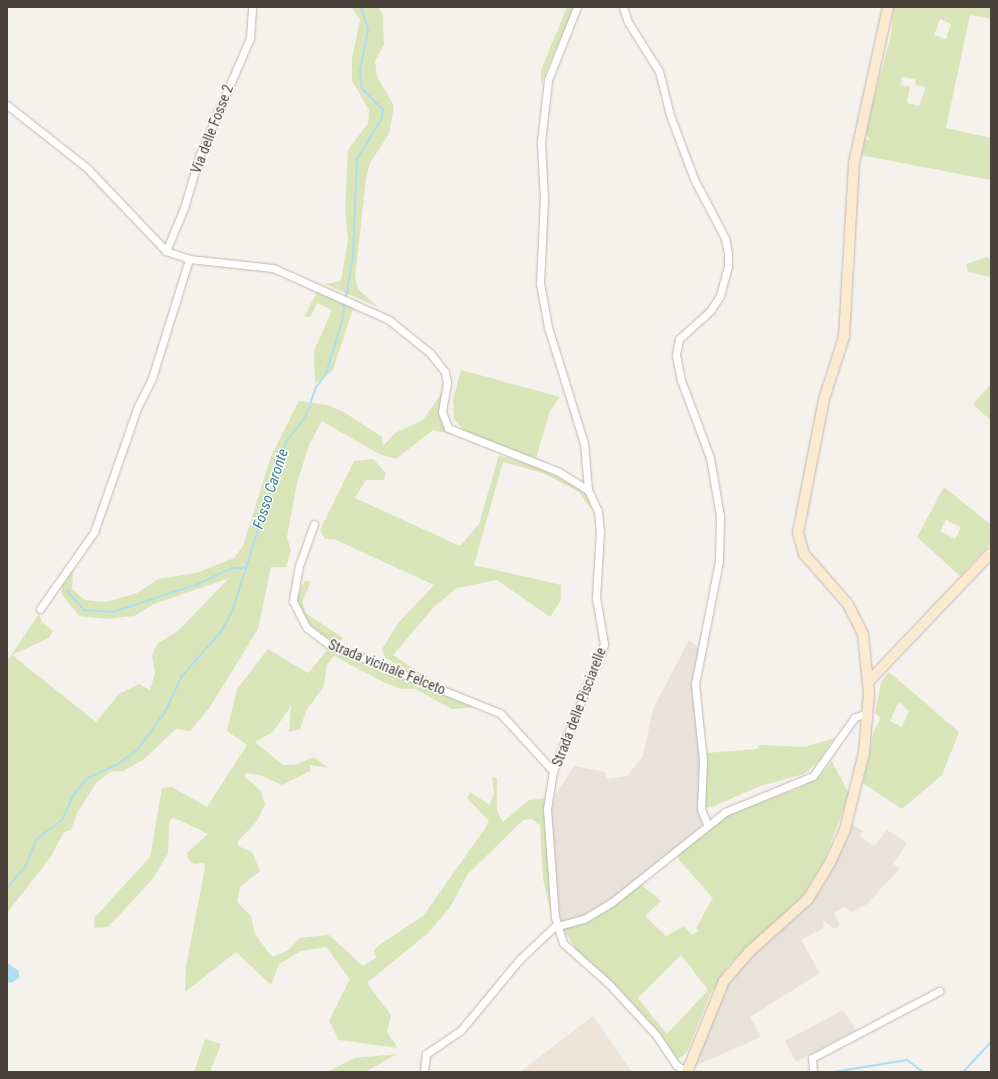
<!DOCTYPE html>
<html>
<head>
<meta charset="utf-8">
<style>
	body { margin:0 }
	#map { position:relative; width:998px; height:1079px; overflow:hidden; background:#f5f1ec; font-family:"Roboto Condensed",sans-serif }
	div>[style] { position:absolute }
	[style*='--x'] { left:calc(var(--x)*1px); top:calc(var(--y)*1px); width:calc(var(--w)*1px); rotate:calc(var(--a)*1deg) }
	.residential>* { inset:0; background:#e8e2db }
	.education>* { inset:0; background:#ede3d8 }
	.green>* { inset:0; background:#d9e5b9 }
	.water>* { inset:0; background:#aeddec }
	.stream>* { height:2px; margin:-1px; padding:0 1px; transform-origin:1px; border-radius:1px; background:#aeddec }
	.roads { filter:drop-shadow(0 0 1px #c0b7af) drop-shadow(0 0 1px #c0b7af) }
	.street>* { height:7px; margin:-3.5px; padding:0 3.5px; transform-origin:3.5px; border-radius:3.5px; background:#fff }
	.secondary>* { height:10px; margin:-5px; padding:0 5px; transform-origin:5px; border-radius:5px; background:#fbe9d0 }
	span { translate:-50% -50%; white-space:nowrap; text-align:center; line-height:1.15; -webkit-text-stroke:3px #fff; paint-order:stroke }
	.street-label { font-size:14px; color:#49413a }
	.water-label { font-size:15px; color:#347e96; font-style:italic }
	.frame { position:absolute; inset:0; border:8px solid #49413a; pointer-events:none }
</style>
</head>
<body>
<div id="map">
	<div class="residential">
		<div style="clip-path:polygon(689px 640px,702px 650px,695px 684px,703px 760px,701px 791px,707px 824px,596px 912px,558px 926px,547px 809px,574px 766px,605px 772px,607px 779px,627px 776px,643px 756px,653px 709px)"></div>
		<div style="clip-path:polygon(850px 823px,863px 831px,860px 836px,874px 846px,887px 830px,907px 843px,893px 864px,900px 868px,867px 904px,851px 912px,844px 907px,834px 913px,840px 925px,835px 929px,823px 921px,824px 928px,801px 940px,820px 973px,750px 1017px,761px 1037px,695px 1066px,717px 1001px,735px 970px,796px 916px)"></div>
		<div style="clip-path:polygon(843px 1010px,856px 1030px,796px 1062px,785px 1041px)"></div>
	</div>
	<div class="education">
		<div style="clip-path:polygon(593px 1016px,632px 1072px,520px 1072px)"></div>
	</div>
	<div class="green">
		<div style="clip-path:polygon(351px 7px,378px 7px,383px 14px,384px 45px,375px 61px,377px 76px,394px 106px,389px 134px,370px 163px,366px 179px,355px 278px,358px 289px,378px 307px,325px 284px,341px 281px,348px 240px,345px 209px,348px 150px,368px 123px,369px 110px,352px 81px,352px 59px,360px 19px)"></div>
		<div style="clip-path:polygon(567px 7px,574px 7px,541px 84px,541px 70px)"></div>
		<div style="clip-path:polygon(evenodd,893px 7px,991px 7px,991px 19px,970px 15px,946px 128px,991px 138px,991px 180px,860px 155px,863px 139px,870px 140px,865px 132px,891px 35px,893px 7px,940px 19px,951px 24px,946px 39px,934px 35px,940px 19px,893px 7px,902px 77px,916px 79px,915px 85px,926px 87px,919px 106px,907px 103px,910px 86px,901px 85px,902px 77px)"></div>
		<div style="clip-path:polygon(987px 257px,991px 259px,991px 277px,968px 272px,967px 264px)"></div>
		<div style="clip-path:polygon(318px 290px,354px 306px,333px 370px,315px 384px,314px 351px,332px 310px,317px 303px,310px 317px,304px 317px)"></div>
		<div style="clip-path:polygon(461px 370px,560px 397px,550px 411px,536px 458px,466px 433px,454px 419px,453px 399px)"></div>
		<div style="clip-path:polygon(991px 384px,991px 421px,973px 404px)"></div>
		<div style="clip-path:polygon(444px 389px,440px 418px,450px 434px,433px 430px,396px 459px,379px 454px,322px 421px,309px 445px,297px 483px,287px 537px,291px 551px,286px 567px,271px 567px,258px 629px,210px 707px,190px 731px,176px 729px,143px 760px,123px 771px,110px 772px,96px 783px,77px 813px,71px 830px,64px 832px,50px 858px,7px 913px,7px 662px,11px 655px,39px 614px,42px 622px,53px 631px,49px 638px,12px 655px,96px 722px,119px 694px,139px 684px,150px 690px,155px 673px,152px 655px,157px 644px,179px 630px,229px 578px,154px 604px,134px 616px,107px 619px,79px 616px,62px 595px,62px 583px,73px 570px,72px 589px,85px 600px,106px 602px,137px 593px,158px 579px,196px 573px,234px 558px,243px 546px,271px 456px,299px 401px,327px 405px,344px 412px,382px 437px,383px 446px,395px 433px,423px 420px)"></div>
		<div style="clip-path:polygon(499px 455px,537px 467px,578px 487px,588px 496px,592px 510px,579px 492px,543px 473px,503px 462px,474px 565px,561px 585px,561px 600px,550px 617px,497px 580px,457px 588px,435px 606px,393px 655px,440px 686px,385px 658px,382px 649px,399px 622px,434px 585px,334px 539px,325px 539px,320px 530px,354px 461px,373px 459px,385px 472px,384px 480px,366px 480px,355px 498px,460px 546px,479px 524px)"></div>
		<div style="clip-path:polygon(evenodd,944px 487px,991px 525px,991px 543px,960px 576px,917px 537px,944px 487px,946px 520px,961px 527px,955px 539px,940px 531px,946px 520px)"></div>
		<div style="clip-path:polygon(305px 581px,311px 582px,302px 602px,306px 613px,343px 638px,339px 642px,326px 638px,304px 619px,296px 597px)"></div>
		<div style="clip-path:polygon(329px 648px,476px 707px,452px 709px,415px 689px,401px 689px,383px 682px,334px 656px,327px 664px,324px 686px,306px 711px,300px 729px,289px 732px,291px 706px,273px 732px,255px 742px,283px 765px,295px 765px,314px 757px,328px 768px,310px 765px,310px 771px,282px 785px,260px 775px,246px 773px,244px 776px,261px 791px,265px 805px,257px 821px,238px 841px,238px 846px,252px 852px,260px 871px,240px 887px,237px 902px,251px 916px,255px 934px,272px 957px,287px 951px,300px 938px,329px 935px,363px 966px,376px 958px,374px 951px,378px 946px,423px 916px,486px 827px,489px 821px,467px 798px,470px 792px,490px 805px,494px 793px,492px 778px,497px 778px,497px 810px,503px 822px,529px 800px,547px 798px,553px 921px,543px 879px,540px 825px,531px 819px,523px 820px,467px 875px,451px 906px,428px 933px,367px 983px,391px 1015px,387px 1032px,398px 1048px,339px 1040px,329px 1021px,350px 979px,326px 947px,301px 951px,279px 964px,271px 985px,236px 952px,185px 992px,186px 966px,205px 868px,204px 863px,194px 864px,188px 859px,187px 853px,208px 834px,177px 819px,172px 818px,169px 823px,168px 854px,151px 881px,108px 927px,94px 928px,95px 917px,150px 857px,162px 788px,172px 787px,207px 807px,247px 745px,227px 731px,237px 689px,268px 649px,308px 673px)"></div>
		<div style="clip-path:polygon(evenodd,889px 672px,959px 732px,942px 775px,902px 809px,863px 783px,874px 731px,881px 718px,875px 713px,881px 682px,889px 672px,899px 702px,909px 711px,902px 727px,890px 721px,899px 702px)"></div>
		<div style="clip-path:polygon(834px 738px,819px 761px,804px 774px,760px 786px,712px 807px,707px 808px,704px 804px,706px 753px,756px 749px,760px 745px,805px 747px)"></div>
		<div style="clip-path:polygon(evenodd,832px 761px,849px 794px,825px 859px,803px 896px,728px 965px,710px 995px,687px 1052px,678px 1060px,658px 1031px,575px 948px,563px 929px,579px 923px,639px 883px,661px 901px,645px 916px,666px 936px,684px 926px,692px 935px,698px 931px,696px 928px,713px 898px,678px 859px,680px 849px,724px 815px,797px 789px,819px 777px,832px 761px,681px 955px,708px 990px,667px 1034px,638px 998px,681px 955px)"></div>
		<div style="clip-path:polygon(205px 1039px,221px 1044px,210px 1072px,194px 1072px)"></div>
		<div style="clip-path:polygon(397px 1054px,365px 1072px,327px 1072px,355px 1058px)"></div>
	</div>
	<div class="water">
		<div style="clip-path:polygon(7px 963px,19px 971px,19px 978px,11px 983px,7px 982px)"></div>
	</div>
	<div class="stream">
		<div style="--x:67;--y:591;--w:25;--a:48"></div>
		<div style="--x:84;--y:610;--w:29;--a:4"></div>
		<div style="--x:113;--y:612;--w:89;--a:-18.2"></div>
		<div style="--x:198;--y:584;--w:38;--a:-25"></div>
		<div style="--x:233;--y:568;--w:13;--a:0"></div>
		<div style="--x:7;--y:888;--w:28;--a:-49"></div>
		<div style="--x:25;--y:867;--w:29;--a:-68"></div>
		<div style="--x:36;--y:840;--w:33;--a:-38"></div>
		<div style="--x:62;--y:820;--w:29;--a:-65"></div>
		<div style="--x:74;--y:794;--w:21;--a:-49"></div>
		<div style="--x:88;--y:778;--w:33;--a:-25"></div>
		<div style="--x:118;--y:764;--w:24;--a:-36"></div>
		<div style="--x:137;--y:750;--w:47;--a:-53.6"></div>
		<div style="--x:165;--y:712;--w:38;--a:-65"></div>
		<div style="--x:181;--y:677;--w:60;--a:-48.4"></div>
		<div style="--x:221;--y:632;--w:26;--a:-62"></div>
		<div style="--x:233;--y:609;--w:175;--a:-72.4"></div>
		<div style="--x:286;--y:442;--w:33;--a:-52"></div>
		<div style="--x:306;--y:416;--w:31;--a:-71"></div>
		<div style="--x:316;--y:387;--w:16;--a:-52"></div>
		<div style="--x:326;--y:374;--w:55;--a:-73.2"></div>
		<div style="--x:342;--y:321;--w:67;--a:-80.5"></div>
		<div style="--x:353;--y:255;--w:96;--a:-87.6"></div>
		<div style="--x:357;--y:159;--w:48;--a:-58.6"></div>
		<div style="--x:382;--y:118;--w:8;--a:-83"></div>
		<div style="--x:383;--y:110;--w:30;--a:-135"></div>
		<div style="--x:362;--y:89;--w:18;--a:-96"></div>
		<div style="--x:360;--y:71;--w:42;--a:-79"></div>
		<div style="--x:368;--y:30;--w:24;--a:-107"></div>
		<div style="--x:834;--y:1072;--w:74;--a:-9.3"></div>
		<div style="--x:907;--y:1060;--w:20;--a:37"></div>
		<div style="--x:963;--y:1072;--w:41;--a:-47"></div>
	</div>
	<div class="roads">
		<div class="street">
			<div style="--x:577;--y:7;--w:79;--a:111.7"></div>
			<div style="--x:548;--y:80;--w:62;--a:96.4"></div>
			<div style="--x:541;--y:142;--w:57;--a:87"></div>
			<div style="--x:544;--y:199;--w:84;--a:92.7"></div>
			<div style="--x:540;--y:283;--w:45;--a:79.7"></div>
			<div style="--x:548;--y:327;--w:121;--a:72.8"></div>
			<div style="--x:584;--y:443;--w:47;--a:85.1"></div>
			<div style="--x:623;--y:7;--w:16;--a:72"></div>
			<div style="--x:628;--y:22;--w:58;--a:57.7"></div>
			<div style="--x:659;--y:71;--w:45;--a:76"></div>
			<div style="--x:670;--y:115;--w:68;--a:69.4"></div>
			<div style="--x:694;--y:179;--w:67;--a:62.3"></div>
			<div style="--x:725;--y:238;--w:15;--a:79"></div>
			<div style="--x:728;--y:253;--w:13;--a:90"></div>
			<div style="--x:728;--y:266;--w:31;--a:105"></div>
			<div style="--x:720;--y:296;--w:18;--a:124"></div>
			<div style="--x:710;--y:311;--w:42;--a:137.9"></div>
			<div style="--x:679;--y:339;--w:16;--a:101"></div>
			<div style="--x:676;--y:355;--w:25;--a:79"></div>
			<div style="--x:681;--y:380;--w:83;--a:69.6"></div>
			<div style="--x:710;--y:458;--w:59;--a:80.2"></div>
			<div style="--x:720;--y:516;--w:45;--a:91.3"></div>
			<div style="--x:719;--y:561;--w:125;--a:101"></div>
			<div style="--x:695;--y:684;--w:76;--a:84"></div>
			<div style="--x:703;--y:760;--w:49;--a:92.3"></div>
			<div style="--x:701;--y:809;--w:16;--a:68"></div>
			<div style="--x:7;--y:105;--w:102;--a:38.2"></div>
			<div style="--x:87;--y:168;--w:115;--a:46.4"></div>
			<div style="--x:166;--y:251;--w:24;--a:19"></div>
			<div style="--x:189;--y:259;--w:84;--a:6.1"></div>
			<div style="--x:273;--y:268;--w:127;--a:24.1"></div>
			<div style="--x:389;--y:320;--w:53;--a:38.8"></div>
			<div style="--x:430;--y:353;--w:24;--a:52"></div>
			<div style="--x:445;--y:372;--w:11;--a:80"></div>
			<div style="--x:447;--y:383;--w:29;--a:100"></div>
			<div style="--x:442;--y:412;--w:17;--a:69"></div>
			<div style="--x:448;--y:428;--w:119;--a:21.6"></div>
			<div style="--x:559;--y:472;--w:34;--a:32"></div>
			<div style="--x:588;--y:490;--w:23;--a:65"></div>
			<div style="--x:598;--y:511;--w:21;--a:85"></div>
			<div style="--x:600;--y:532;--w:66;--a:93.5"></div>
			<div style="--x:596;--y:598;--w:47;--a:80.1"></div>
			<div style="--x:604;--y:644;--w:137;--a:111.9"></div>
			<div style="--x:553;--y:771;--w:38;--a:99"></div>
			<div style="--x:547;--y:809;--w:108;--a:85.8"></div>
			<div style="--x:555;--y:917;--w:27;--a:73"></div>
			<div style="--x:563;--y:943;--w:62;--a:41.7"></div>
			<div style="--x:609;--y:984;--w:69;--a:47.3"></div>
			<div style="--x:656;--y:1035;--w:36;--a:56"></div>
			<div style="--x:676;--y:1065;--w:13;--a:32"></div>
			<div style="--x:166;--y:251;--w:47;--a:-67.3"></div>
			<div style="--x:184;--y:208;--w:53;--a:-73.6"></div>
			<div style="--x:199;--y:157;--w:129;--a:-66.8"></div>
			<div style="--x:250;--y:38;--w:31;--a:-86"></div>
			<div style="--x:314;--y:524;--w:45;--a:109.7"></div>
			<div style="--x:299;--y:566;--w:36;--a:100"></div>
			<div style="--x:293;--y:601;--w:30;--a:63"></div>
			<div style="--x:307;--y:628;--w:26;--a:37"></div>
			<div style="--x:328;--y:644;--w:185;--a:21.9"></div>
			<div style="--x:500;--y:713;--w:79;--a:47.6"></div>
			<div style="--x:40;--y:609;--w:94;--a:-55"></div>
			<div style="--x:94;--y:532;--w:133;--a:-70.8"></div>
			<div style="--x:138;--y:406;--w:31;--a:-63"></div>
			<div style="--x:152;--y:378;--w:125;--a:-72.7"></div>
			<div style="--x:424;--y:1072;--w:18;--a:-84"></div>
			<div style="--x:426;--y:1054;--w:42;--a:-34.4"></div>
			<div style="--x:461;--y:1030;--w:92;--a:-50.3"></div>
			<div style="--x:520;--y:959;--w:47;--a:-43.3"></div>
			<div style="--x:554;--y:927;--w:31;--a:-15"></div>
			<div style="--x:584;--y:919;--w:33;--a:-31"></div>
			<div style="--x:612;--y:902;--w:144;--a:-38.5"></div>
			<div style="--x:725;--y:812;--w:95;--a:-22.2"></div>
			<div style="--x:813;--y:776;--w:72;--a:-54.6"></div>
			<div style="--x:855;--y:717;--w:14;--a:-17"></div>
			<div style="--x:813;--y:1072;--w:14;--a:-94"></div>
			<div style="--x:812;--y:1058;--w:144;--a:-27.8"></div>
		</div>
		<div class="secondary">
			<div style="--x:869;--y:681;--w:177;--a:-46.4"></div>
			<div style="--x:687;--y:1072;--w:98;--a:-67.9"></div>
			<div style="--x:724;--y:981;--w:38;--a:-49"></div>
			<div style="--x:749;--y:952;--w:79;--a:-41.9"></div>
			<div style="--x:808;--y:899;--w:42;--a:-58.6"></div>
			<div style="--x:830;--y:863;--w:37;--a:-66"></div>
			<div style="--x:845;--y:829;--w:78;--a:-76"></div>
			<div style="--x:864;--y:753;--w:59;--a:-85.2"></div>
			<div style="--x:869;--y:694;--w:60;--a:-95.7"></div>
			<div style="--x:863;--y:634;--w:35;--a:-117"></div>
			<div style="--x:847;--y:603;--w:65;--a:-131.3"></div>
			<div style="--x:804;--y:554;--w:22;--a:-106"></div>
			<div style="--x:798;--y:533;--w:136;--a:-79"></div>
			<div style="--x:824;--y:399;--w:65;--a:-72.1"></div>
			<div style="--x:844;--y:337;--w:174;--a:-86.7"></div>
			<div style="--x:854;--y:163;--w:160;--a:-77.7"></div>
		</div>
	</div>
	<div class="street-label">
		<span style="left:212px;top:129px;rotate:-69deg">Via delle Fosse 2</span>
		<span style="left:387px;top:667px;rotate:22deg">Strada vicinale Felceto</span>
		<span style="left:579px;top:707px;rotate:-69deg">Strada delle Pisciarelle</span>
	</div>
	<div class="water-label">
		<span style="left:271px;top:489px;rotate:-72deg">Fosso Caronte</span>
	</div>
	<div class="frame"></div>
</div>
</body>
</html>
